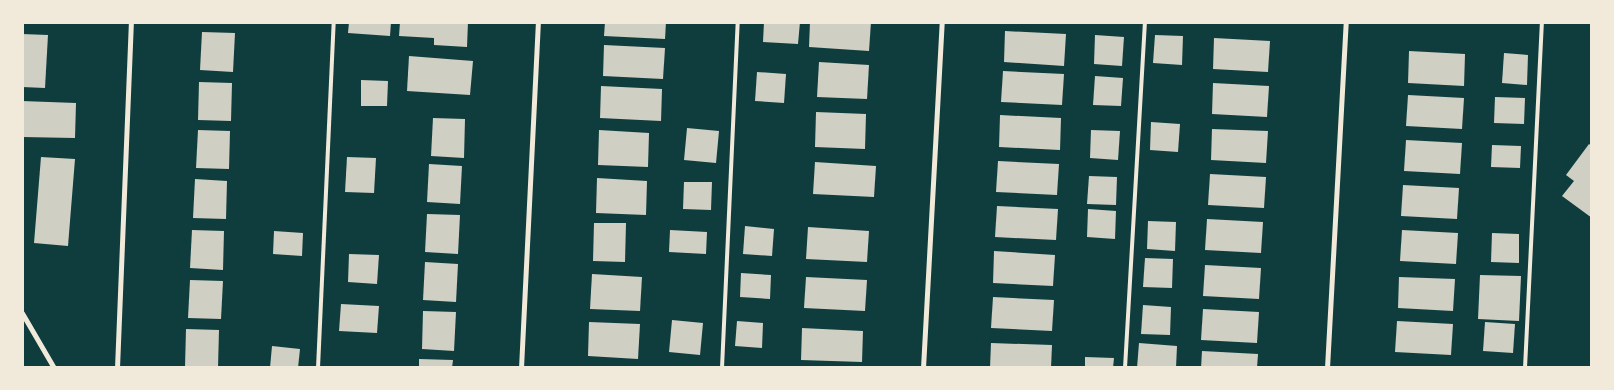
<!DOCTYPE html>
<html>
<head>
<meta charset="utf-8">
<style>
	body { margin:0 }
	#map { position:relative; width:1614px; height:390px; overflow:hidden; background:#0f3d3e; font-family:"Archivo Narrow",sans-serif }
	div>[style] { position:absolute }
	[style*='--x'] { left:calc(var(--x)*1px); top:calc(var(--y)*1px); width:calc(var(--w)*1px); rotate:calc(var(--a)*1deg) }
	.building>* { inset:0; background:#cfcfc3 }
	.service>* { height:4px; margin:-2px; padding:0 2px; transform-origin:2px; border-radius:2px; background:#f1e9da }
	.minor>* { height:5px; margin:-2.5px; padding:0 2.5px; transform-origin:2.5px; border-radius:2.5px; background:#f1e9da }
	span { translate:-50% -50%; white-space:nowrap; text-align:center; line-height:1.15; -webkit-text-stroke:4px #f1e9da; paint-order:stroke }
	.frame { position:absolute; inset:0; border:24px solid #f1e9da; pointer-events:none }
</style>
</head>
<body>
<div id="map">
	<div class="building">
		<div style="clip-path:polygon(349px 22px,391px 22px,390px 36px,348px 33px)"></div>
		<div style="clip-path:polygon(400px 22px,468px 22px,467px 47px,434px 45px,434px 38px,399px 36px)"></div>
		<div style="clip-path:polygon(605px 22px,666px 22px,665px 39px,604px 36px)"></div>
		<div style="clip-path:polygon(764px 22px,800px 22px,798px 44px,763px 42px)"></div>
		<div style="clip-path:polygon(810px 22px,871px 22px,869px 51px,809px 47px)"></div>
		<div style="clip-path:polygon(1005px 31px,1066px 34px,1064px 66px,1004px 62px)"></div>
		<div style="clip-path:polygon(202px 32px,235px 33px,233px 72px,200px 70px)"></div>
		<div style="clip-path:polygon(22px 34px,48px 35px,45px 88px,22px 87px)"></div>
		<div style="clip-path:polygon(1095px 35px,1124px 37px,1122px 66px,1094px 64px)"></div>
		<div style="clip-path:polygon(1155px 35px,1183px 36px,1182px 65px,1153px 63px)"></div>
		<div style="clip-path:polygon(1214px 38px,1270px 41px,1268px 72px,1213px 69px)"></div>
		<div style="clip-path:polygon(604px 45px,665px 48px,663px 79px,603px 76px)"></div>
		<div style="clip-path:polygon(1409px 51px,1465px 54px,1464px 86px,1408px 83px)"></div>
		<div style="clip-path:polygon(1504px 53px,1528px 55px,1527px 85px,1502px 83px)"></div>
		<div style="clip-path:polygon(409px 56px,473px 61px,470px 95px,407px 91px)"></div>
		<div style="clip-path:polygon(819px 62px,869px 65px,867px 99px,817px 97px)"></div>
		<div style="clip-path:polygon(1003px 71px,1064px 74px,1062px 105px,1001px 102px)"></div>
		<div style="clip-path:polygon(757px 72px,786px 74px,784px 103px,755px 101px)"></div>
		<div style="clip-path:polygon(1095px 76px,1123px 78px,1121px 106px,1093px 105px)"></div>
		<div style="clip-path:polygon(361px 80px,388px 81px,387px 106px,361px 106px)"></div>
		<div style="clip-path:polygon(199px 82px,232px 83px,231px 121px,198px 120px)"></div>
		<div style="clip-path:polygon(1213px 83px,1269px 86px,1267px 117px,1212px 114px)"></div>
		<div style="clip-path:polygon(601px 86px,662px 89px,661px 121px,600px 118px)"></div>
		<div style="clip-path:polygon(1408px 95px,1464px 98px,1462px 129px,1406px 126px)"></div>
		<div style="clip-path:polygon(1495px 97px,1525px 98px,1524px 124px,1494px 123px)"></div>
		<div style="clip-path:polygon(22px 101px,76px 103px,75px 138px,22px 137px)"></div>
		<div style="clip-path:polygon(816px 112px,866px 114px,865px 149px,815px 147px)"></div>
		<div style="clip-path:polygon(1000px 115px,1061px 118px,1060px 150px,999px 147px)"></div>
		<div style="clip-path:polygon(433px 118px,465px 119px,464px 158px,431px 156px)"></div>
		<div style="clip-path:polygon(1151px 122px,1180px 124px,1178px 152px,1150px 150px)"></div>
		<div style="clip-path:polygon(687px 128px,719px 131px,716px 163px,684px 160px)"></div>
		<div style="clip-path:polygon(1212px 129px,1268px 131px,1266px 163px,1211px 160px)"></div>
		<div style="clip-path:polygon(198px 130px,230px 131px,229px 169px,196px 168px)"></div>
		<div style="clip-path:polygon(599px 130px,649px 133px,648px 167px,598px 165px)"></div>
		<div style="clip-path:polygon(1091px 130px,1120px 131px,1118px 160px,1090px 158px)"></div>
		<div style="clip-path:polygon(1406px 140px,1462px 143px,1460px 174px,1404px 171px)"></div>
		<div style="clip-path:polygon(1589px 144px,1592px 146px,1592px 218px,1562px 196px,1574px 181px,1566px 175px)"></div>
		<div style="clip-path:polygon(1492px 145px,1521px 146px,1520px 168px,1491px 167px)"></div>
		<div style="clip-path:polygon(41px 157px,75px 159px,68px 246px,34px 243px)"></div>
		<div style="clip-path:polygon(347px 157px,376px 158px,374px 193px,345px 192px)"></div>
		<div style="clip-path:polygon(998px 161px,1059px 164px,1057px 195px,996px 192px)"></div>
		<div style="clip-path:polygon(815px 162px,876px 166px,874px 197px,813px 194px)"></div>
		<div style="clip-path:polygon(429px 164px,462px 166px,460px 204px,427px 202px)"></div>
		<div style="clip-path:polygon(1210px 174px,1266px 177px,1264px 208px,1208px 205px)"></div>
		<div style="clip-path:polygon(1089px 176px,1117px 177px,1116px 205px,1087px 204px)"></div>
		<div style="clip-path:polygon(597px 178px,647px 181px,646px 215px,596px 213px)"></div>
		<div style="clip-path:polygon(195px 179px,227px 181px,226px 219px,193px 218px)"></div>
		<div style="clip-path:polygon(684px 182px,712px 182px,711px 210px,683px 209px)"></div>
		<div style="clip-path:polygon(1403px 185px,1459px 188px,1457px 219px,1401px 216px)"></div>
		<div style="clip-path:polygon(997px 206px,1058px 209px,1056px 240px,995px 237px)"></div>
		<div style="clip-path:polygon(1088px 209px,1116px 211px,1115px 239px,1087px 237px)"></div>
		<div style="clip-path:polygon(427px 214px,460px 215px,458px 254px,425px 252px)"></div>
		<div style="clip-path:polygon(1207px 219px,1263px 222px,1261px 253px,1205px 250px)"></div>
		<div style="clip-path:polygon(1148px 221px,1176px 222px,1175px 251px,1147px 249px)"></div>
		<div style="clip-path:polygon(594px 223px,626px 223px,625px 262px,593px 261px)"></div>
		<div style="clip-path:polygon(745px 226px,774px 229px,772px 256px,743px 254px)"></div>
		<div style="clip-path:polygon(808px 227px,869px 231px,867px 262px,806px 259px)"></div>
		<div style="clip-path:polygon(192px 230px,224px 231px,223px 270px,190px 268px)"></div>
		<div style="clip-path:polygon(670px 230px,707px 232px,706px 254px,669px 252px)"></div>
		<div style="clip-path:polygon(1402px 230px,1458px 233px,1456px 264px,1400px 261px)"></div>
		<div style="clip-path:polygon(274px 231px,303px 233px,302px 256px,273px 254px)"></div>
		<div style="clip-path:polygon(1492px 233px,1519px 234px,1519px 263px,1491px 262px)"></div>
		<div style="clip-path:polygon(994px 251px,1055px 255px,1053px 286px,993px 283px)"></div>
		<div style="clip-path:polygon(349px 254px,379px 255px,377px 284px,348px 282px)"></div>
		<div style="clip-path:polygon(1145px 258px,1173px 259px,1172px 288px,1143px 287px)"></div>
		<div style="clip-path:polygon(425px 262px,458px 264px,456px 302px,423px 300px)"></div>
		<div style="clip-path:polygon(1205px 265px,1261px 268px,1259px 299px,1203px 296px)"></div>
		<div style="clip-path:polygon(741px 273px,771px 275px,770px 299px,740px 297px)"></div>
		<div style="clip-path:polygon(592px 274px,642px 277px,640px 311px,590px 309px)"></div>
		<div style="clip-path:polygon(1480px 275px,1521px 276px,1519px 321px,1478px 319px)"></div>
		<div style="clip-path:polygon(806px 277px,867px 280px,865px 311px,804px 308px)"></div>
		<div style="clip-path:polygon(1399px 277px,1455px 279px,1453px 311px,1398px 308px)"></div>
		<div style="clip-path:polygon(190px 280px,223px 281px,221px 319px,188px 318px)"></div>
		<div style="clip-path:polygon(993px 297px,1054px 300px,1052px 331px,991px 328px)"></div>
		<div style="clip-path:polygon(341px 304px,379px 306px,377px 333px,339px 331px)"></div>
		<div style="clip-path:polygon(1143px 305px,1171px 307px,1170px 335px,1141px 334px)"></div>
		<div style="clip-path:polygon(1203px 309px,1259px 312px,1257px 343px,1201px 340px)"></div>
		<div style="clip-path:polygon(423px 311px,456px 312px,454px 351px,422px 349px)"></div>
		<div style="clip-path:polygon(672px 320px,703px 323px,700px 355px,669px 352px)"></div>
		<div style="clip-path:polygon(737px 321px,763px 323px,762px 348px,735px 346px)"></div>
		<div style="clip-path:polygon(1397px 321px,1453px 324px,1451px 355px,1395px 352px)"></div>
		<div style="clip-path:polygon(589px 322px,640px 324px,638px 359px,588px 356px)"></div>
		<div style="clip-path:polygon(1485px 322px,1515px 324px,1513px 353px,1483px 351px)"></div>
		<div style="clip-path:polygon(802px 328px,863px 331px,862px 362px,801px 360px)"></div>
		<div style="clip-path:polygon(186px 329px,219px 330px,218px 368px,185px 367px)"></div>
		<div style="clip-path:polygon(991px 343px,1052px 345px,1051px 368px,990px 368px)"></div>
		<div style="clip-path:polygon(1139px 343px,1177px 346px,1176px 368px,1137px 368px)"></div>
		<div style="clip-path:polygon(272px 346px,300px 349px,298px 368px,270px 368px)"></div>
		<div style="clip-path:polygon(1202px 351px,1258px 354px,1257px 368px,1201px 368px)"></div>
		<div style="clip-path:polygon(1085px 357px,1114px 358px,1113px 368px,1085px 368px)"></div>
		<div style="clip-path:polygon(419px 359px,453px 360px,452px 368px,419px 368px)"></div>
	</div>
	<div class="service">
		<div style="--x:318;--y:368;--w:346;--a:-87.4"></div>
		<div style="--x:722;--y:368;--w:346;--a:-87.4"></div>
		<div style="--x:1125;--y:368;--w:347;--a:-86.7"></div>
		<div style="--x:1525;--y:368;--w:346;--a:-87.2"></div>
	</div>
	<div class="minor">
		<div style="--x:22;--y:313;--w:64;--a:59.8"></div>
		<div style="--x:117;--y:368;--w:346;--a:-87.7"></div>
		<div style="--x:521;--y:368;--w:346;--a:-87.2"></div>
		<div style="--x:923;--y:368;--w:347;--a:-86.9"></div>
		<div style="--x:1327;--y:368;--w:347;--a:-86.9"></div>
	</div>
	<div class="frame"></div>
</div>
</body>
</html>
